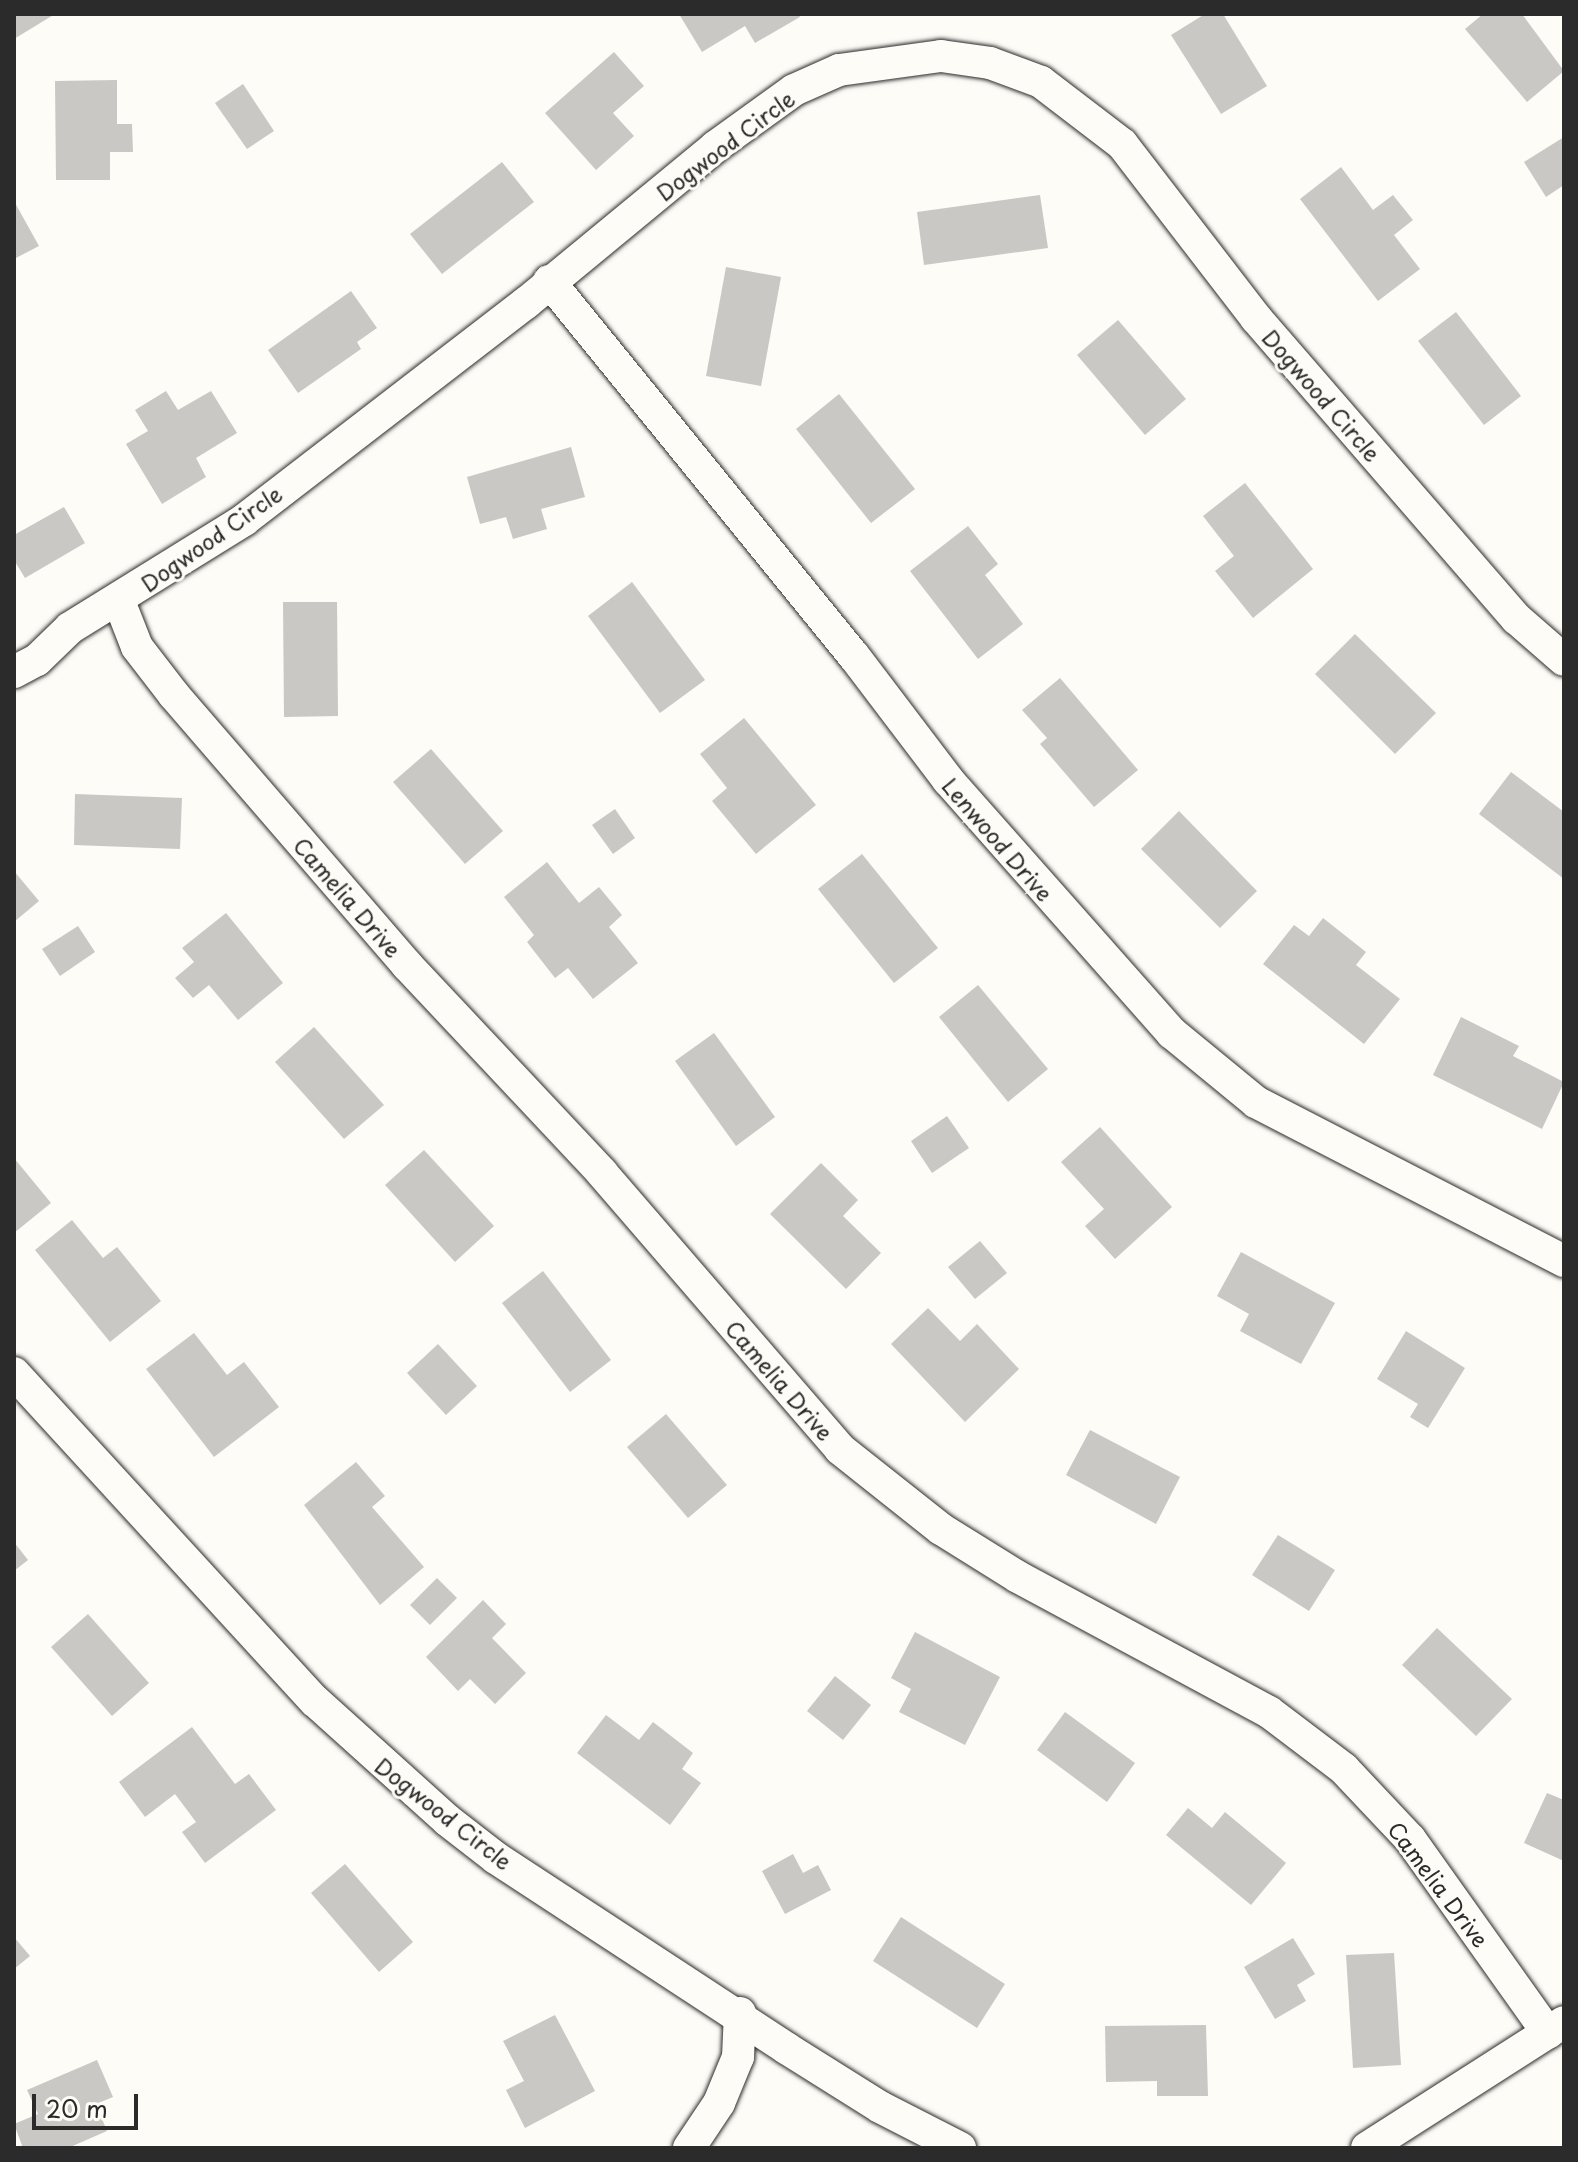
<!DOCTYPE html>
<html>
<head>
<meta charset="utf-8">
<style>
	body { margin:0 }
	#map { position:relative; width:1578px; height:2162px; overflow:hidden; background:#fdfcf7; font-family:"Playpen Sans",sans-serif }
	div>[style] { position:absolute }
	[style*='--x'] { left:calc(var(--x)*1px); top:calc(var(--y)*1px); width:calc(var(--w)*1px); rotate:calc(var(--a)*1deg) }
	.building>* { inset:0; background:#c9c8c4 }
	.roads { filter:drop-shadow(0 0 2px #2b2b2b) drop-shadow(0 0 2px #2b2b2b) }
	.street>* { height:32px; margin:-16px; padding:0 16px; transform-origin:16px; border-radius:16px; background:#fdfcf7 }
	span { translate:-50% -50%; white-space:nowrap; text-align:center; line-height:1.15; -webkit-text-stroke:6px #fdfcf7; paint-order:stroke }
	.street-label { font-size:22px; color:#2b2b2b }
	.frame { position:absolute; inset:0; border:16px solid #2b2b2b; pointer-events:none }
	.scale { position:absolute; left:32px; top:2094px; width:106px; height:36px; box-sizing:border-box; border:4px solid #2b2b2b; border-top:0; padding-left:10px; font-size:24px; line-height:28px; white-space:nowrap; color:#2b2b2b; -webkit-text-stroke:6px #fdfcf7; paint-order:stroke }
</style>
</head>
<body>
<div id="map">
	<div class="building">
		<div style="clip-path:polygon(14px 14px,55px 14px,14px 39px)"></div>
		<div style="clip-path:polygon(679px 14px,799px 14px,800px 17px,755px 43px,745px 26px,702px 52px)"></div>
		<div style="clip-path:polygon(1205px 14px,1223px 14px,1267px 86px,1221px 114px,1171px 35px)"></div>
		<div style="clip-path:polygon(1483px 14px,1522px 14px,1564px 71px,1527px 102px,1465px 29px)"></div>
		<div style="clip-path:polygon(614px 52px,644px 86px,613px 113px,634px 136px,596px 170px,545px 113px)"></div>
		<div style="clip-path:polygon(117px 80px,117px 124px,132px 124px,133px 152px,110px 152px,110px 180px,56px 180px,55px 81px)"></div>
		<div style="clip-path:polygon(243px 84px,274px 131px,247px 149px,215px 103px)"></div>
		<div style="clip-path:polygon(1564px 137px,1564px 185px,1546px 197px,1524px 162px)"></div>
		<div style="clip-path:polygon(502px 162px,534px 202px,442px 274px,410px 234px)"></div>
		<div style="clip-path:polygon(1341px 167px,1373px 210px,1393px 195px,1413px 220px,1394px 235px,1420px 269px,1378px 301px,1300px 199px)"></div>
		<div style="clip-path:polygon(1040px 195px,1048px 248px,924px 265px,917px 212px)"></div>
		<div style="clip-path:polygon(14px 201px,39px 246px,14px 259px)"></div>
		<div style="clip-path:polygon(726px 267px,781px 277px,761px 386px,706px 376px)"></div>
		<div style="clip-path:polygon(351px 291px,377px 328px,357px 342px,361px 349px,298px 393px,268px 350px)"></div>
		<div style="clip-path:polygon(1456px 312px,1521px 396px,1484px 425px,1418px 341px)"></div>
		<div style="clip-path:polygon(1118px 320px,1186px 399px,1145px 435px,1077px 355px)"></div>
		<div style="clip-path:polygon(166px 391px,178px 410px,211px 391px,237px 433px,196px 458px,206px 477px,162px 504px,126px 444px,148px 431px,135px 410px)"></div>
		<div style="clip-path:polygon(839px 394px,915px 489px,871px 523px,796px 429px)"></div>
		<div style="clip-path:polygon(571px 447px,585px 497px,541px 509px,547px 529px,513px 539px,506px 517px,480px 524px,467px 477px)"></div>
		<div style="clip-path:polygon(1245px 483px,1313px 569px,1253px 618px,1215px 571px,1234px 556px,1203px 516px)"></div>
		<div style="clip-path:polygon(64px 507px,85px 543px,25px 578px,14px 560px,14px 535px)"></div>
		<div style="clip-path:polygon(968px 526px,998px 564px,985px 575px,1023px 624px,978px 659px,910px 571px)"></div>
		<div style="clip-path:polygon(632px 582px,705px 680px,660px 713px,588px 616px)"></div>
		<div style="clip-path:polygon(283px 602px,337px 602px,338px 716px,284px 717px)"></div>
		<div style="clip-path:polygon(1355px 634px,1436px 713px,1395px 754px,1315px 674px)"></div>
		<div style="clip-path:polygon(1060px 678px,1138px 770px,1094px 807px,1040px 744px,1047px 738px,1022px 710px)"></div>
		<div style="clip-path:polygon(744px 718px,816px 805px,756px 854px,712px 801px,727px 788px,700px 754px)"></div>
		<div style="clip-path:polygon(431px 749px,503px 831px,465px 864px,393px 782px)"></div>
		<div style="clip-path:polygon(1511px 772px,1564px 812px,1564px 879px,1479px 814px)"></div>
		<div style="clip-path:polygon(75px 794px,182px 798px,180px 849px,74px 845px)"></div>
		<div style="clip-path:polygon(615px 809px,635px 838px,613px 854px,592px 825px)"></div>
		<div style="clip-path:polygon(1179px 811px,1257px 891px,1220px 928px,1141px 849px)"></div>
		<div style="clip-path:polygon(862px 854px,938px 948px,894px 983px,818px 889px)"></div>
		<div style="clip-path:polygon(547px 862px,579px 903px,599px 887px,622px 915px,609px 927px,638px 963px,593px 999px,568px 968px,555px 978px,527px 942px,534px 935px,504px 897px)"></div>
		<div style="clip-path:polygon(14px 871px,39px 901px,14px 922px)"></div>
		<div style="clip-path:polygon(226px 913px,283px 983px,238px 1020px,209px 985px,193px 998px,175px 978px,194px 962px,182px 948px)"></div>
		<div style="clip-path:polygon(1323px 918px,1366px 952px,1356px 965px,1400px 999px,1364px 1044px,1263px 964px,1294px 925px,1309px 936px)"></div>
		<div style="clip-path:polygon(78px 926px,95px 952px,60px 976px,42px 949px)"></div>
		<div style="clip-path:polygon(978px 985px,1048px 1069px,1008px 1102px,939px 1017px)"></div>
		<div style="clip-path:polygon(1461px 1017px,1519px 1046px,1513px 1056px,1564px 1082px,1542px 1129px,1433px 1075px)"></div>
		<div style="clip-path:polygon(314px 1027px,384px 1105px,344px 1139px,275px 1062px)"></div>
		<div style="clip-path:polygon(714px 1033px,775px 1117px,736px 1146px,675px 1061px)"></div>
		<div style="clip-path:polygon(947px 1116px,969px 1148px,932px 1173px,911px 1141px)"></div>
		<div style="clip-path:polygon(1100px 1127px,1172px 1207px,1115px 1259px,1085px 1226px,1104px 1209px,1061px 1162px)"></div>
		<div style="clip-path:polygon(424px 1150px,494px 1226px,455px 1262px,385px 1185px)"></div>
		<div style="clip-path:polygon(14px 1158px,51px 1203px,14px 1233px)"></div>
		<div style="clip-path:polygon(821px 1163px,858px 1200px,843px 1216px,881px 1253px,846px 1289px,770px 1214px)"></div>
		<div style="clip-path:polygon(72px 1220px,103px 1258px,117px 1247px,161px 1301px,110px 1342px,35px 1250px)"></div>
		<div style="clip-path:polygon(980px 1241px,1007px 1273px,975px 1299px,948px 1267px)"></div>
		<div style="clip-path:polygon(1241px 1252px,1335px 1303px,1301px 1364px,1240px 1331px,1249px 1314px,1217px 1296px)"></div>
		<div style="clip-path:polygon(543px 1271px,611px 1360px,570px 1392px,502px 1303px)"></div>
		<div style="clip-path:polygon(928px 1308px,960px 1341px,977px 1324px,1019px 1369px,965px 1422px,891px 1344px)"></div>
		<div style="clip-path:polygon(1406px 1331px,1465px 1368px,1428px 1428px,1410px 1417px,1418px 1404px,1377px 1379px)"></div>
		<div style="clip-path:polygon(194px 1333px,227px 1375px,244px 1362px,279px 1407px,214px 1457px,146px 1369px)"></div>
		<div style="clip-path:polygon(438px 1344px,477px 1386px,446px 1415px,407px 1373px)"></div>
		<div style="clip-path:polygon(666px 1414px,727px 1485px,688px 1518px,627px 1447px)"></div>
		<div style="clip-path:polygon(1090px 1430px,1180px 1477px,1156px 1524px,1066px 1475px)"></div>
		<div style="clip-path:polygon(356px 1462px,385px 1496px,372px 1507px,424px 1567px,380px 1605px,304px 1505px)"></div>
		<div style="clip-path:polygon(1278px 1535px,1335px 1570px,1309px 1611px,1252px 1575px)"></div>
		<div style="clip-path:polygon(14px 1542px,28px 1560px,14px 1571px)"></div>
		<div style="clip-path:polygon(437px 1578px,457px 1598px,430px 1625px,410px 1605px)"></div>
		<div style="clip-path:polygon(483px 1600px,506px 1624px,492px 1638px,526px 1673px,495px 1704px,470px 1679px,458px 1691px,426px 1657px)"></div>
		<div style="clip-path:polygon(88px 1614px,149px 1683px,112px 1716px,51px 1647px)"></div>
		<div style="clip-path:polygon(1437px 1628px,1512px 1699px,1476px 1736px,1402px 1665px)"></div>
		<div style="clip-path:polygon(915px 1632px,1000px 1677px,965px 1745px,899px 1712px,911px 1689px,891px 1678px)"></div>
		<div style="clip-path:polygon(835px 1676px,871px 1705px,843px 1740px,807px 1711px)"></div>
		<div style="clip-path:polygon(1065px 1712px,1135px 1763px,1107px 1802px,1037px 1750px)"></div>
		<div style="clip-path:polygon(606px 1715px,639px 1740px,653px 1722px,693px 1753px,682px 1769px,701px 1783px,670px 1825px,577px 1753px)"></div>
		<div style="clip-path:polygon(192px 1727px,235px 1784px,249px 1774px,276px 1810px,205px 1863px,182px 1832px,196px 1822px,175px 1794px,145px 1817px,119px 1782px)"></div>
		<div style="clip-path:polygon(1547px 1793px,1564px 1800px,1564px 1861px,1524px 1843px)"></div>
		<div style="clip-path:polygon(1188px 1808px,1212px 1828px,1225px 1812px,1286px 1863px,1251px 1905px,1166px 1835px)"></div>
		<div style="clip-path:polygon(793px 1854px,803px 1873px,818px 1865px,831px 1890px,785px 1914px,762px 1871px)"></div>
		<div style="clip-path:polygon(345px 1864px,413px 1942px,379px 1972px,311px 1893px)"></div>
		<div style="clip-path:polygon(901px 1917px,1005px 1984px,977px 2028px,873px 1961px)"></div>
		<div style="clip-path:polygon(14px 1937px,30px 1956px,14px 1969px)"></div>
		<div style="clip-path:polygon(1293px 1938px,1315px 1974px,1297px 1985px,1306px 2001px,1275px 2019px,1244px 1967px)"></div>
		<div style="clip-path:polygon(1394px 1953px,1401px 2065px,1353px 2068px,1346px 1955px)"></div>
		<div style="clip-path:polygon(555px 2015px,595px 2091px,525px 2128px,506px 2090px,524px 2081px,503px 2041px)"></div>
		<div style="clip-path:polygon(1206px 2025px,1208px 2096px,1157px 2096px,1157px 2081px,1106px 2082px,1105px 2026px)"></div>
		<div style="clip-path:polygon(97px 2060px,113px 2097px,96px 2104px,107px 2131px,68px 2148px,23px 2148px,14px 2124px,38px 2114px,27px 2090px)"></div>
	</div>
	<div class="roads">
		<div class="street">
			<div style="--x:549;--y:281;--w:483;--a:50.9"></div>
			<div style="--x:854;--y:656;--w:156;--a:52.8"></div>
			<div style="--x:948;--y:780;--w:338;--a:48.5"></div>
			<div style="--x:1172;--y:1033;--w:109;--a:39.4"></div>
			<div style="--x:1256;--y:1102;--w:347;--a:27.3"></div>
			<div style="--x:119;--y:601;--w:49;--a:68.6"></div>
			<div style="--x:137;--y:647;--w:61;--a:52.4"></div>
			<div style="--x:174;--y:695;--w:357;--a:49.2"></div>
			<div style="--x:407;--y:965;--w:285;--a:46.8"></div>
			<div style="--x:602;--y:1173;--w:364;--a:49.2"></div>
			<div style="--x:840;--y:1449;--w:129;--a:38.4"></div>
			<div style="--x:941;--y:1529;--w:91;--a:31.9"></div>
			<div style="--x:1018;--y:1577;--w:285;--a:28.3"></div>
			<div style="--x:1269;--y:1712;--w:94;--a:37.2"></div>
			<div style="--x:1344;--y:1769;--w:96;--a:46.7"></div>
			<div style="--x:1410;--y:1839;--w:238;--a:54.6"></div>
			<div style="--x:14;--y:672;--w:26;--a:-28"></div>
			<div style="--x:37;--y:660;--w:46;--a:-44.1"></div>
			<div style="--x:70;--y:628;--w:205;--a:-31.8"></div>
			<div style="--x:244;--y:520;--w:356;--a:-37.6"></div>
			<div style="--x:526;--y:303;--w:245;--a:-39.5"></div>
			<div style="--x:715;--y:147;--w:97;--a:-35.8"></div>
			<div style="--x:794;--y:90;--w:49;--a:-24"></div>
			<div style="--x:839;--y:70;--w:103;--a:-7.8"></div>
			<div style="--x:941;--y:56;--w:49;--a:8.1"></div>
			<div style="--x:990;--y:63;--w:54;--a:20.4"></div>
			<div style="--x:1041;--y:82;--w:102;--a:37.4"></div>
			<div style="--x:1122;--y:144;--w:220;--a:52.4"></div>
			<div style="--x:1256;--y:318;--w:398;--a:49.1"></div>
			<div style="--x:1517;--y:619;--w:62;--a:41.1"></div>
			<div style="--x:14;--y:1373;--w:445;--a:47.5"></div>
			<div style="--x:315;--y:1701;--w:178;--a:42"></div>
			<div style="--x:447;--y:1820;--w:62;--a:37.8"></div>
			<div style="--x:496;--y:1858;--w:347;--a:33.2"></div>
			<div style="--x:786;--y:2048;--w:111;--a:32.1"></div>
			<div style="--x:880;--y:2107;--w:90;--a:27.1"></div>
			<div style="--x:689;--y:2148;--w:54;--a:-56.3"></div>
			<div style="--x:719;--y:2103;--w:50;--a:-67.6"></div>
			<div style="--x:738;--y:2057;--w:44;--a:-87.4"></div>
			<div style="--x:1367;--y:2148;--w:234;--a:-32.6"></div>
		</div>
	</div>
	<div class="street-label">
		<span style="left:725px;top:145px;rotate:-37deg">Dogwood Circle</span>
		<span style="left:1322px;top:395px;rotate:49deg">Dogwood Circle</span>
		<span style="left:211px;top:538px;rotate:-35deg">Dogwood Circle</span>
		<span style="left:998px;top:839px;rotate:49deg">Lenwood Drive</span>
		<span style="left:348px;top:897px;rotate:49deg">Camelia Drive</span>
		<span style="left:780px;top:1380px;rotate:49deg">Camelia Drive</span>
		<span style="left:444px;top:1813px;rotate:38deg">Dogwood Circle</span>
		<span style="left:1439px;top:1884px;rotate:53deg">Camelia Drive</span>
	</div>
	<div class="frame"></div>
	<div class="scale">20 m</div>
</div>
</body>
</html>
